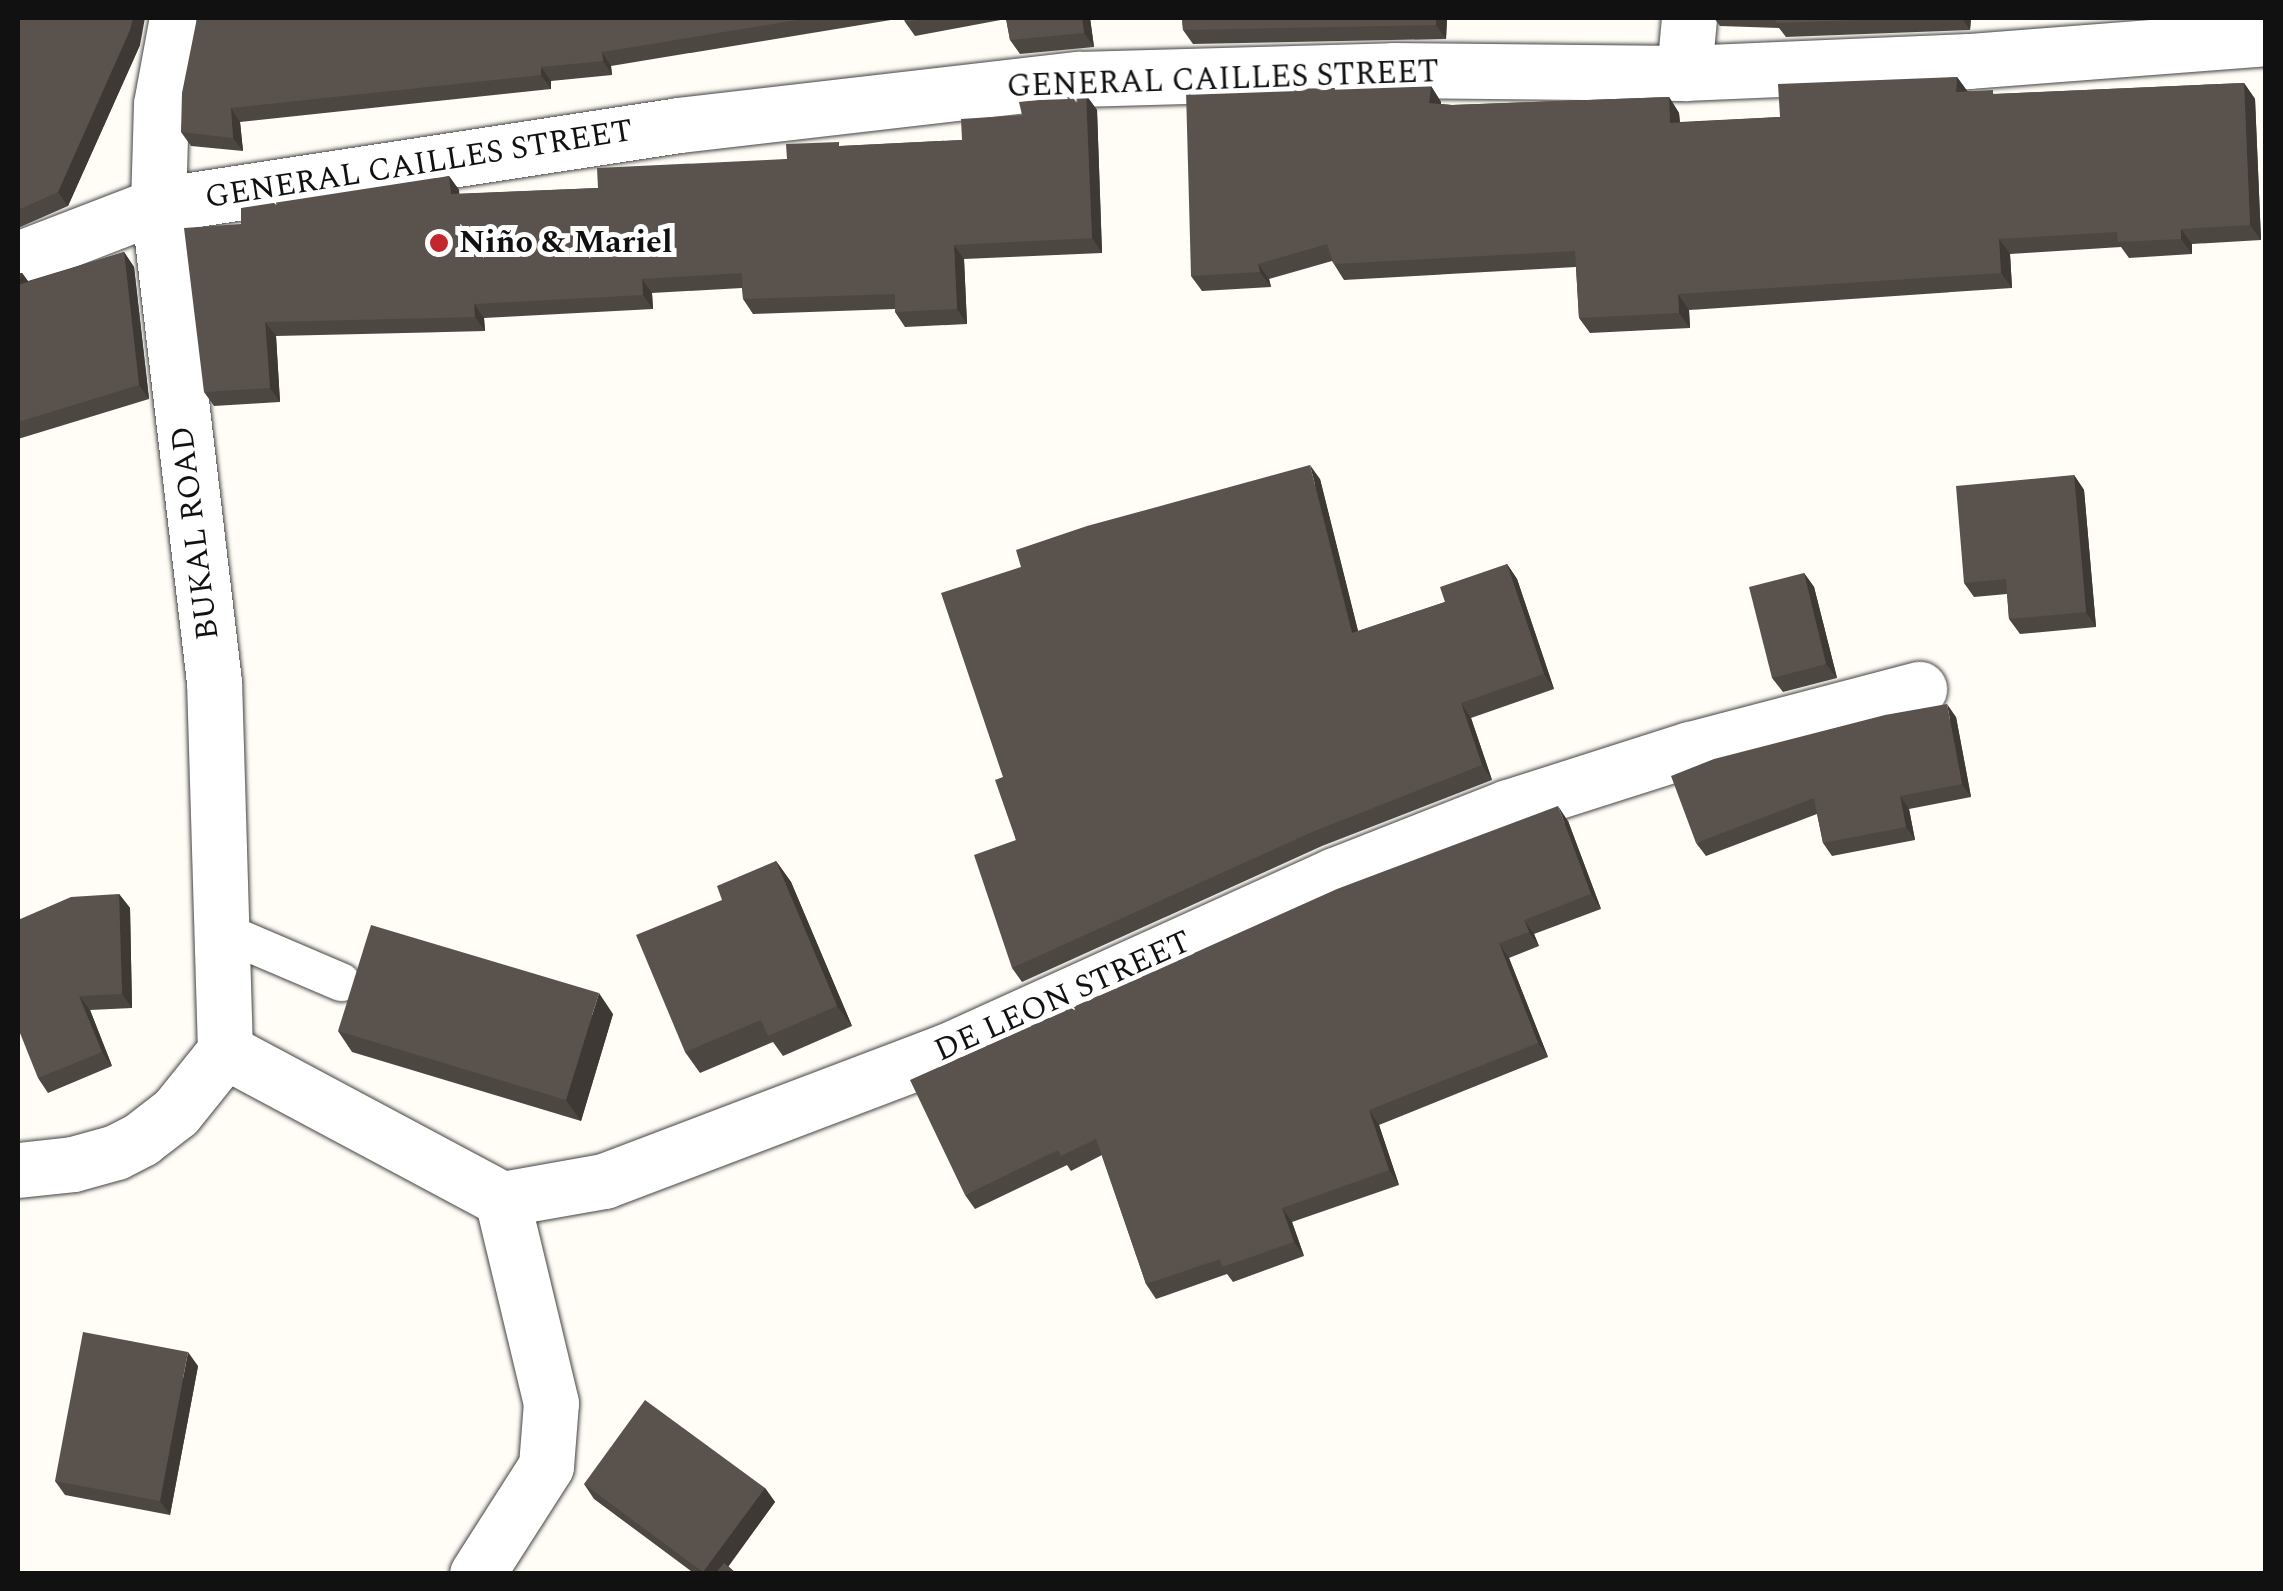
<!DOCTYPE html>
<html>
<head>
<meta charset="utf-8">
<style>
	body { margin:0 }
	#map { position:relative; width:2283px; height:1591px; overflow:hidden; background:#fffdf5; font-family:Spectral,serif }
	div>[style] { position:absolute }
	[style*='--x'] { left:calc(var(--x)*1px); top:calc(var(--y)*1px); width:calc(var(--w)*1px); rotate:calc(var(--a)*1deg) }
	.roads { filter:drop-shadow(0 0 2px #444) drop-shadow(0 0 2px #444) }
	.service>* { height:38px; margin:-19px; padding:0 19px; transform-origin:19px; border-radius:19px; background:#fff }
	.minor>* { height:55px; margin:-27.5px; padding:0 27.5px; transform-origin:27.5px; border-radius:27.5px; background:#fff }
	.tertiary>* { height:55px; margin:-27.5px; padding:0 27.5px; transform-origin:27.5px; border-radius:27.5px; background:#fff }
	.wall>* { inset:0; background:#4d4742 }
	.shaded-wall>* { inset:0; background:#3f3936 }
	.building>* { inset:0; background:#5a524d }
	.dots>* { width:28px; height:28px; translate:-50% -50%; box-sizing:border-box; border:5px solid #fff; border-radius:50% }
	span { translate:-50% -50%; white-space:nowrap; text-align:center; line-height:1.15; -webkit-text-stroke:10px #fff; paint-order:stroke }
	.street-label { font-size:32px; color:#111 }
	.poi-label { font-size:32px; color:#111; font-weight:700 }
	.left { translate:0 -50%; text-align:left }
	.frame { position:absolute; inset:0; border:20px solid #111; pointer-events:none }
</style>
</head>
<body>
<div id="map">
	<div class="roads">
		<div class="service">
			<div style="--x:219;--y:930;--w:133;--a:23.1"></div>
		</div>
		<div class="minor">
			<div style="--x:1684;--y:73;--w:55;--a:-84.8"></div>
			<div style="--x:225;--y:1051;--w:369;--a:-91.7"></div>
			<div style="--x:214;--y:682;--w:480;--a:-96.7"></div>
			<div style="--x:158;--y:205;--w:527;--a:-8.73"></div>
			<div style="--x:679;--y:125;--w:402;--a:-6.6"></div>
			<div style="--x:1078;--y:79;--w:315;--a:-1.6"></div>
			<div style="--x:1393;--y:70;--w:291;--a:0.6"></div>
			<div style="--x:1684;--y:73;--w:285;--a:-2.4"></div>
			<div style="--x:1969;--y:61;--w:298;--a:-4.4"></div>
			<div style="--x:225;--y:1051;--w:314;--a:28.1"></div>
			<div style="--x:502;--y:1199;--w:104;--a:-10"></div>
			<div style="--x:604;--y:1181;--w:369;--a:-20.8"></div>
			<div style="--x:949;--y:1050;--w:424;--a:-24.4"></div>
			<div style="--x:1335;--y:875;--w:186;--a:-21.5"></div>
			<div style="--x:1508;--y:807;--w:191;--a:-17.7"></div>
			<div style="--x:1690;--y:749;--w:237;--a:-14.7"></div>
			<div style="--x:18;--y:1170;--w:55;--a:-6.2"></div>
			<div style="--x:73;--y:1164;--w:45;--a:-15.6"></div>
			<div style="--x:116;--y:1152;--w:28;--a:-27"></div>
			<div style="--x:141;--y:1139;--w:44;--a:-37.6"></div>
			<div style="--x:176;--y:1112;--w:78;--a:-51.2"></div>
			<div style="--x:477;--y:1574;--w:128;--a:-57.4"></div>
			<div style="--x:546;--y:1466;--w:63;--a:-85.5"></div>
			<div style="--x:551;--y:1403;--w:210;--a:-103.5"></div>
		</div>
		<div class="tertiary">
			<div style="--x:18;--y:259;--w:150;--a:-21.1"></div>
			<div style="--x:158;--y:205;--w:101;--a:-88.3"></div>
			<div style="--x:161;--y:104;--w:87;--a:-79.5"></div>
		</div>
	</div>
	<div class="wall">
		<div style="clip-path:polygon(18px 18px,140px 45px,68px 206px,18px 228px)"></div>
		<div style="clip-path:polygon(197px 18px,903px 18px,611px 66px,612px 75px,551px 81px,551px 89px,240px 122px,243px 151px,191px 146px,181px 132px)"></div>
		<div style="clip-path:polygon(904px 18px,1090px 18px,1094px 47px,1020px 54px,1010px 40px,1006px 19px,915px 36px,905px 22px)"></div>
		<div style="clip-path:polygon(1182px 18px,1447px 18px,1446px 39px,1193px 44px,1183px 30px)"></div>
		<div style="clip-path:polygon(1714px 18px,1971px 18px,1970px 30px,1786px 37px,1779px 28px,1720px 26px)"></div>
		<div style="clip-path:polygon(1957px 77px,1967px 91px,1996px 94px,2244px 83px,2255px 99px,2261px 240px,2192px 244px,2192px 254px,2129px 258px,2121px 247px,2010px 254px,2012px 288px,1689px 310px,1690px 328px,1590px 333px,1579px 318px,1576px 267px,1344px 280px,1332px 261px,1269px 279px,1271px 287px,1202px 291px,1191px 276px,1431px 86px,1441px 102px,1441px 104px,1452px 105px,1669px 97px,1679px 113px,1680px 122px,1780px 117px)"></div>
		<div style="clip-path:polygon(1086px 95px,1097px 110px,1102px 253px,964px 259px,967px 324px,905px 327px,895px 312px,895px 309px,753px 314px,743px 299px,742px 288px,652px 293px,653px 309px,484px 318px,485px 331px,276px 336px,280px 402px,214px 406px,204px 392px,241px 224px,449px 176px,459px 190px,459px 194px,598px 188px,787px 159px,842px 146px,962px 140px,1022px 115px)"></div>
		<div style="clip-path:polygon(124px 252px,134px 267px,149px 399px,18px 439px,18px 273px,22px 273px,28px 281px)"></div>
		<div style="clip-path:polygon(2074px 475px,2084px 490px,2096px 627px,2020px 634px,2009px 619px,2007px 594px,1974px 597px,1964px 583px)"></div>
		<div style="clip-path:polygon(1320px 479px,1358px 631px,1445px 602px,1507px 564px,1517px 579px,1554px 689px,1471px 718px,1492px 780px,1322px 846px,1022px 982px,1012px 968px,1016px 840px,1003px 777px)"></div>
		<div style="clip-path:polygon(1804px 573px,1814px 587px,1837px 678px,1783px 692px,1772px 678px)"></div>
		<div style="clip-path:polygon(1956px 717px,1971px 797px,1909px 809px,1915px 840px,1832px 856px,1823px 843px,1817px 814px,1706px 856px,1696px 843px)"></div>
		<div style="clip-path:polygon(1568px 821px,1601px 909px,1534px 934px,1539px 946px,1509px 958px,1548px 1057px,1379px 1125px,1399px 1185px,1292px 1222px,1304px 1256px,1233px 1282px,1227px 1274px,1156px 1299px,1146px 1284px,1102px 1155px,1071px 1171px,1067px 1165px,975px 1209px,965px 1195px)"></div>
		<div style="clip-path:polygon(776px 861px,791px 882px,852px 1026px,783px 1056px,773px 1042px,700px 1073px,685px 1052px,722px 900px)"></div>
		<div style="clip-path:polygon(119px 894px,130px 908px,132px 1008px,90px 1010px,112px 1066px,48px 1093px,38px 1078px)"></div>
		<div style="clip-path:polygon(613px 1014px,581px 1121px,352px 1052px,338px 1031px)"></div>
		<div style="clip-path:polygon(198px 1366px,170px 1515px,65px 1495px,55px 1481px)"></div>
		<div style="clip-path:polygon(584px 1484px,765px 1488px,775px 1502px,728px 1566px,737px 1574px,695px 1574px,594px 1499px)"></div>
	</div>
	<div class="shaded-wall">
		<div style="clip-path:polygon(133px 18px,145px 18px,140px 45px,68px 206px,58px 192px)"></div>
		<div style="clip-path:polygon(1082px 18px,1090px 18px,1094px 47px,1084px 33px)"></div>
		<div style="clip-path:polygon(1436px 18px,1447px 18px,1446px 39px,1436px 25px)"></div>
		<div style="clip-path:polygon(1962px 18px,1971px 18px,1970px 30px)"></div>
		<div style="clip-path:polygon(602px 52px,611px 66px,612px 75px,603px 61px)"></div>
		<div style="clip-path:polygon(541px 67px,551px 81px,551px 89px,541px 75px)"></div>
		<div style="clip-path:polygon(1957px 77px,1968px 92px,1956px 92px)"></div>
		<div style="clip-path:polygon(2244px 83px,2255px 99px,2261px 240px,2250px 225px)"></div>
		<div style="clip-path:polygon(1431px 86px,1441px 102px,1440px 118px,1429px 103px)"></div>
		<div style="clip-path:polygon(1086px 95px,1097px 110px,1102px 253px,1092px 238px)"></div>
		<div style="clip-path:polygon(1669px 97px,1679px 113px,1681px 138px,1670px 123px)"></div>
		<div style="clip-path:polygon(231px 108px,240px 122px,243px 151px,233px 138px)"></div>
		<div style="clip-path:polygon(449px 176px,459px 190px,461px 209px,451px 194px)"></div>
		<div style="clip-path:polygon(2181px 229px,2192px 244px,2192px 254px,2181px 239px)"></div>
		<div style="clip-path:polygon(1999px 239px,2010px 254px,2012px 288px,2001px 273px)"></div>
		<div style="clip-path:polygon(954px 245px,964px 259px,967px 324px,957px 309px)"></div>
		<div style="clip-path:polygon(124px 252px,134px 267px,149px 399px,139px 385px)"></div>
		<div style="clip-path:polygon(1258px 264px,1269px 279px,1271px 287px,1260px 272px)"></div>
		<div style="clip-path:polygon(22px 273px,32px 287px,18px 286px)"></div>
		<div style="clip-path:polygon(642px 279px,652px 293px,653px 309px,643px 295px)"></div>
		<div style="clip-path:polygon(1678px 294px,1689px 310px,1690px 328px,1679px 313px)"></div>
		<div style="clip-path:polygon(474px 304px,484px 318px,485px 331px,475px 317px)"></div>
		<div style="clip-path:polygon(265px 322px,276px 336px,280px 402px,270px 388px)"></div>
		<div style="clip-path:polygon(1310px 465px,1320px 479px,1362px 647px,1352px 633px)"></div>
		<div style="clip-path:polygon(2074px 475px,2084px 490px,2096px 627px,2086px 612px)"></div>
		<div style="clip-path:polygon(1507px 564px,1517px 579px,1554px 689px,1544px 674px)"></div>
		<div style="clip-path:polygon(1804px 573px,1814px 587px,1837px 678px,1826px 664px)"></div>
		<div style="clip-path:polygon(1461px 703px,1471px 718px,1492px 780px,1482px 765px)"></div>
		<div style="clip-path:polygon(1947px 704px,1956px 717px,1971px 797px,1962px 784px)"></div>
		<div style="clip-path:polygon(1900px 796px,1909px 809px,1915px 840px,1906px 827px)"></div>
		<div style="clip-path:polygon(1558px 806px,1568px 821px,1601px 909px,1591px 894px)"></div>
		<div style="clip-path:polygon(776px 861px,791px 882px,852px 1026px,837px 1006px)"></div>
		<div style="clip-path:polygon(119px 894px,130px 908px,132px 1008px,122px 994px)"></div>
		<div style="clip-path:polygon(1524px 920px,1534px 934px,1539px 946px,1529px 932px)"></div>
		<div style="clip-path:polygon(1499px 943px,1509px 958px,1548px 1057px,1538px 1043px)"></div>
		<div style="clip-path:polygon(599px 993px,613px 1014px,581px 1121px,566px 1100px)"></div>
		<div style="clip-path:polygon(79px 996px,90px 1010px,112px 1066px,102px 1052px)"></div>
		<div style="clip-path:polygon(1369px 1110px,1379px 1125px,1399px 1185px,1389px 1170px)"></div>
		<div style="clip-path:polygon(1282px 1208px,1292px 1222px,1304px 1256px,1294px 1242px)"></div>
		<div style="clip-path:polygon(188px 1352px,198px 1366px,170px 1515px,160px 1501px)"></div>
		<div style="clip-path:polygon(765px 1488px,775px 1502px,723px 1574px,704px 1574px,703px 1572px)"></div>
	</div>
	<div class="building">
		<div style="clip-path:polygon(18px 18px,133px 18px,130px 30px,58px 192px,18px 210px)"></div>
		<div style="clip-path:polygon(197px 18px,809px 18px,602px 52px,603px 61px,541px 67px,541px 75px,231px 108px,233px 138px,181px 132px,182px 93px)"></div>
		<div style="clip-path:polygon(904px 18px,931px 18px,905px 22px)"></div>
		<div style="clip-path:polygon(1006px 18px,1082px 18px,1084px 33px,1010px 40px)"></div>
		<div style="clip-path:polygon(1182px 18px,1436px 18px,1436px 25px,1183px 30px)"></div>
		<div style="clip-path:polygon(1776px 18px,1916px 18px,1776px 23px)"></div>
		<div style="clip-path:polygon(1957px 77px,1956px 92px,1993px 90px,1993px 94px,2244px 83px,2250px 225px,2181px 229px,2181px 239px,2118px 242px,2117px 232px,1999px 239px,2001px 273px,1678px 294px,1679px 313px,1579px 318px,1575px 251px,1334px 264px,1327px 244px,1258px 264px,1260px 272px,1191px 276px,1186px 91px,1431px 86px,1429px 103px,1452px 105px,1669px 97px,1670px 123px,1780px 117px,1778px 84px)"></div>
		<div style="clip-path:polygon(1086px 95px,1092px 238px,954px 245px,957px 309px,895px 312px,895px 294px,743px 299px,742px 273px,642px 279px,643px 295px,474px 304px,475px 317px,265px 322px,270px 388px,204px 392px,184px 228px,241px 224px,241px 208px,449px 176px,451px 194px,598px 188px,597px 168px,787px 159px,786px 144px,839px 142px,839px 146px,962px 140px,961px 119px,1022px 115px,1019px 102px)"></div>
		<div style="clip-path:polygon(124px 252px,139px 385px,18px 422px,18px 285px)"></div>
		<div style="clip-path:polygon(1310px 465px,1352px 633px,1445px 602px,1440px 587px,1507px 564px,1544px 674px,1461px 703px,1482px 765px,1312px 832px,1012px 968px,974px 855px,1016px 840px,995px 780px,1003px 777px,941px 593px,1021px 567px,1016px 550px,1087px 526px)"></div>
		<div style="clip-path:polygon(2074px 475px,2086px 612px,2009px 619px,2006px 579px,1964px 583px,1956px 486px)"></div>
		<div style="clip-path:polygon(1804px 573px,1826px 664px,1772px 678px,1749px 587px)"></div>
		<div style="clip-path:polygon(1947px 704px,1962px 784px,1900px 796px,1906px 827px,1823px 843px,1814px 798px,1696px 843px,1671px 776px,1714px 759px,1885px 715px)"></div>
		<div style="clip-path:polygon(1558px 806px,1591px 894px,1524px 920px,1529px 932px,1499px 943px,1538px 1043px,1369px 1110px,1389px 1170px,1282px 1208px,1294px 1242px,1222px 1267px,1220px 1259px,1146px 1284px,1096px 1139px,1061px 1156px,1058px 1150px,965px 1195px,910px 1080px,1337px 889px)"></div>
		<div style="clip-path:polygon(776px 861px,837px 1006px,768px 1036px,761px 1020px,685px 1052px,636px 935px,722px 900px,717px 886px)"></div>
		<div style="clip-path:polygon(119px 894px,122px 994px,79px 996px,102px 1052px,38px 1078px,18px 1028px,18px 920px,71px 897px)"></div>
		<div style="clip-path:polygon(371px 925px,599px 993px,566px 1100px,338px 1031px)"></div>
		<div style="clip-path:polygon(83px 1332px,188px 1352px,160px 1501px,55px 1481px)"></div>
		<div style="clip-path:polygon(645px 1400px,765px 1488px,703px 1572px,584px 1484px)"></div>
		<div style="clip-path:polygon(724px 1563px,737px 1574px,715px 1574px)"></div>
	</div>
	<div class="dots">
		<div style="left:439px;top:243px;background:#c4262e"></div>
	</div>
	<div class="street-label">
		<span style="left:1223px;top:80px;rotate:-2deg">GENERAL CAILLES STREET</span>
		<span style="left:419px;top:165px;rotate:-9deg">GENERAL CAILLES STREET</span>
		<span style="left:196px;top:533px;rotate:-97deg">BUKAL ROAD</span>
		<span style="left:1063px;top:997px;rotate:-24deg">DE LEON STREET</span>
	</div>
	<div class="poi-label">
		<span class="left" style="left:459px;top:243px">Niño &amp; Mariel</span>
	</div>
	<div class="frame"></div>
</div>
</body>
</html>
